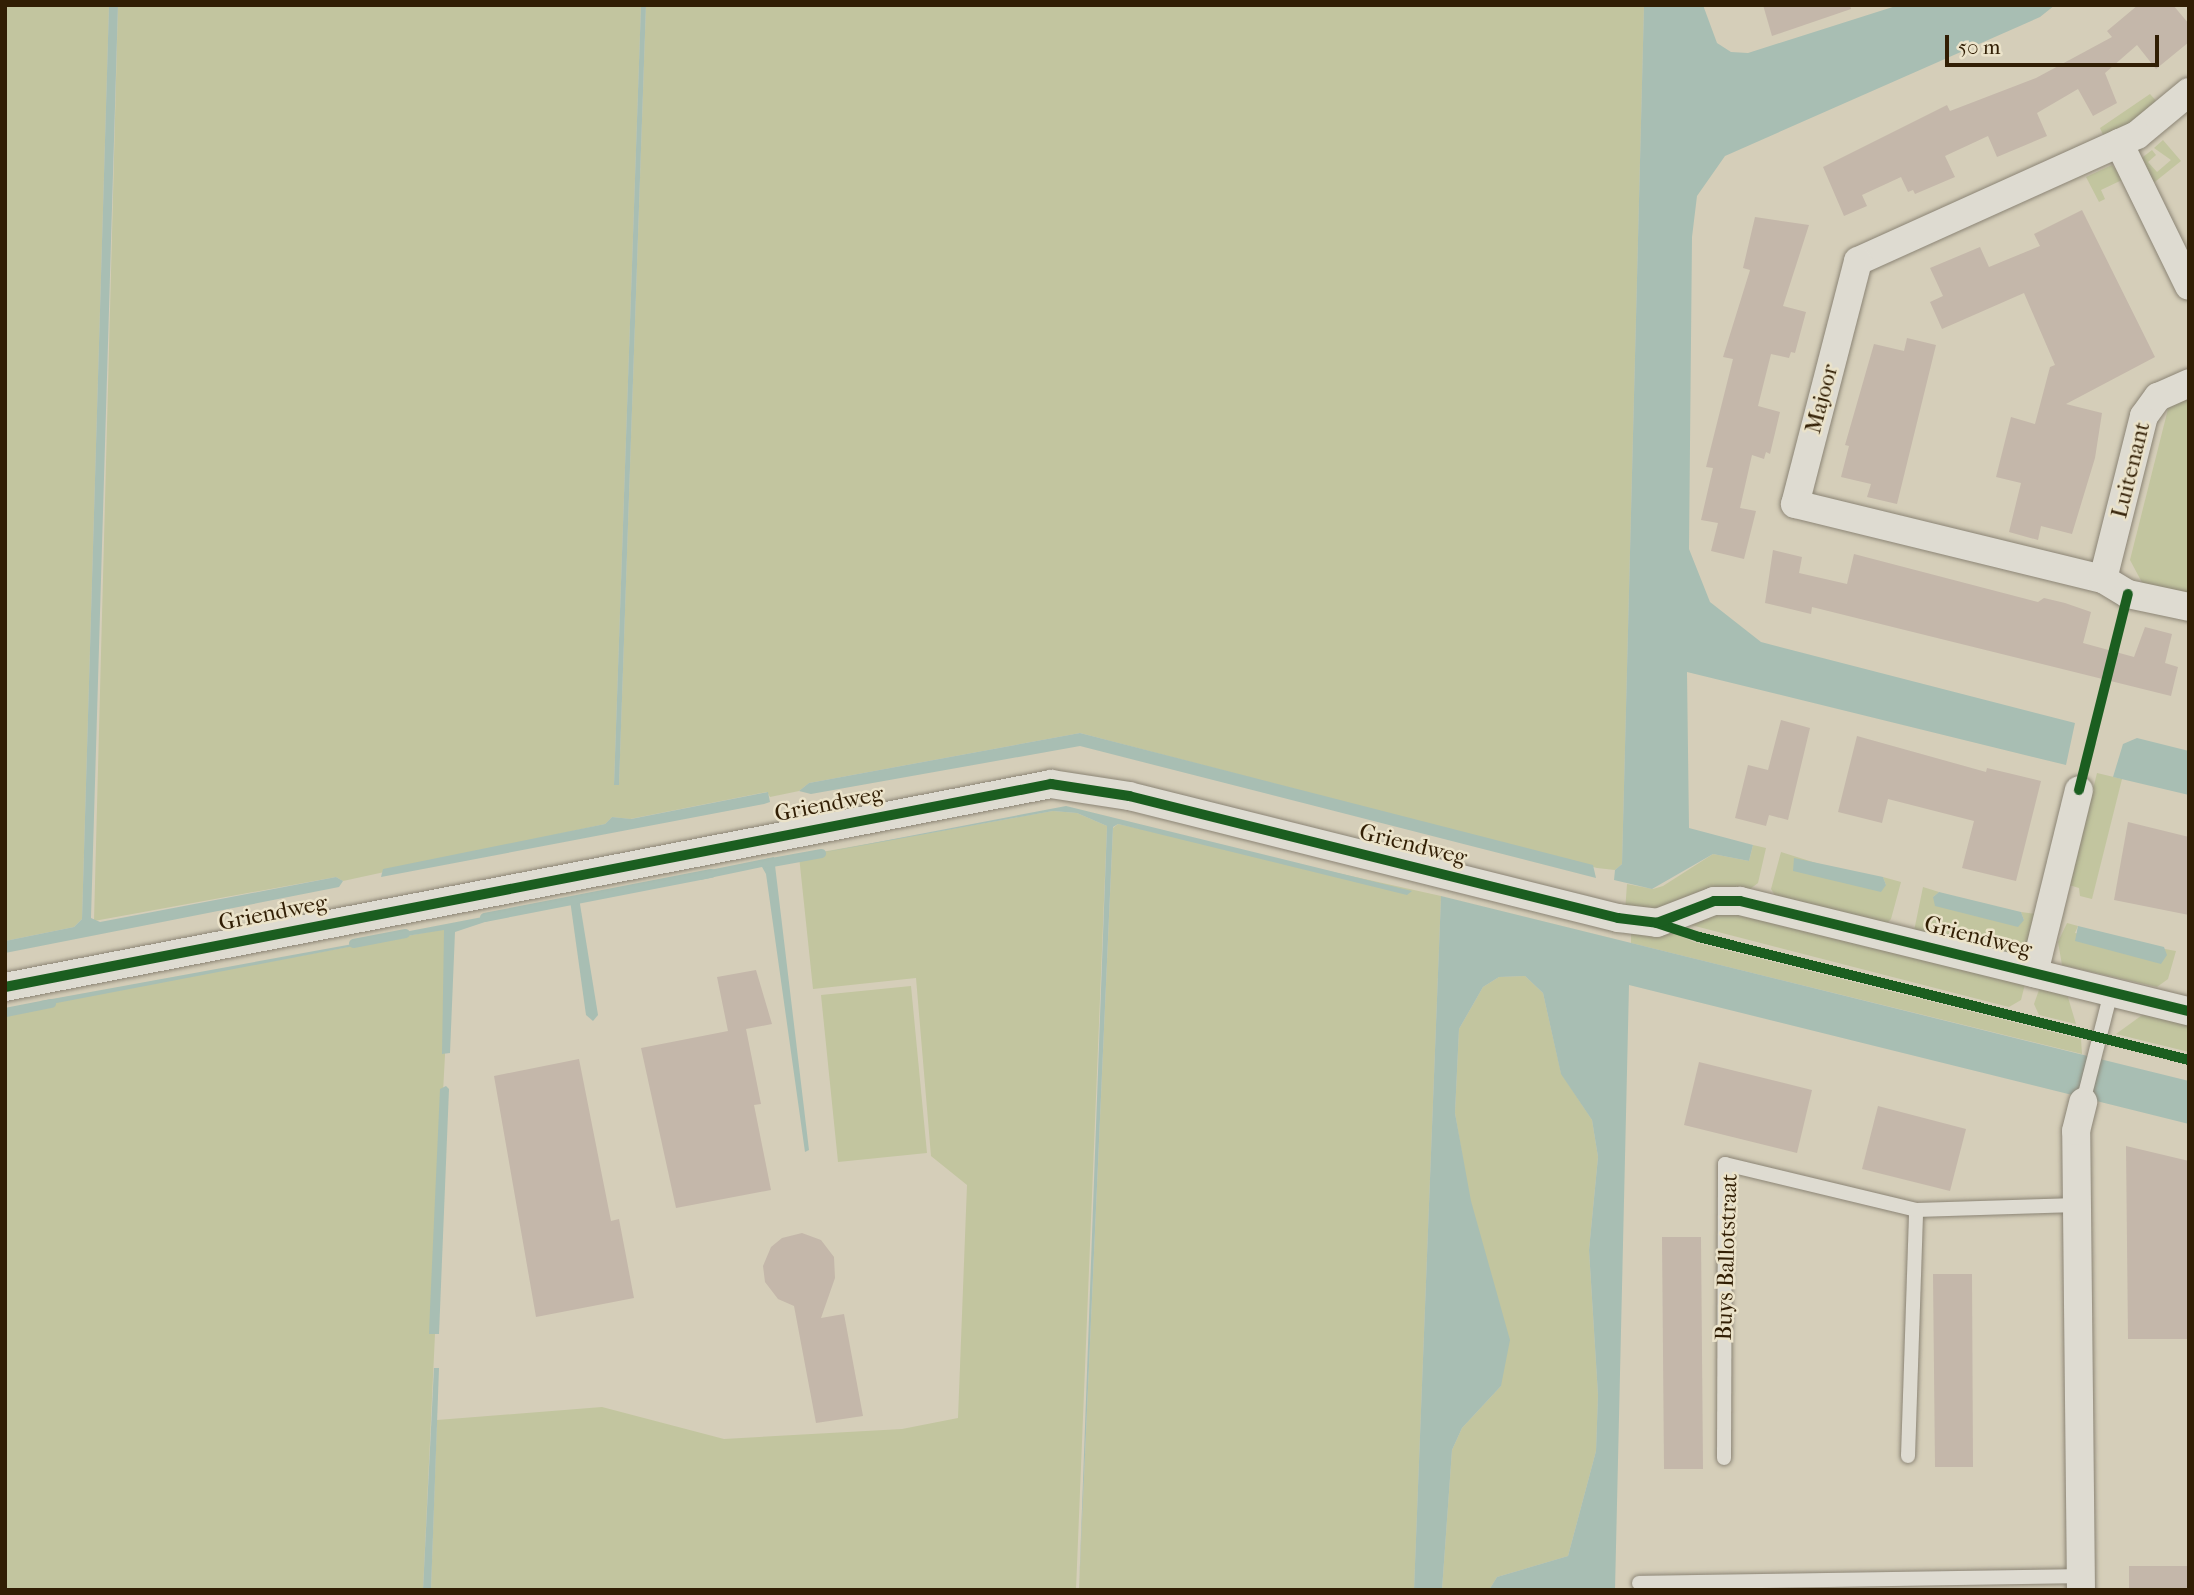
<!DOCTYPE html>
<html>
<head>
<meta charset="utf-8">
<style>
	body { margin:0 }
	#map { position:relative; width:2194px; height:1595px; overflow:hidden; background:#d5ceb9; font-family:"IM FELL French Canon",serif }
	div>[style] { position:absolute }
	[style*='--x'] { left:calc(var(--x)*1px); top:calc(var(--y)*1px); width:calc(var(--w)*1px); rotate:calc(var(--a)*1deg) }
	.green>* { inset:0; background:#c2c59f }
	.water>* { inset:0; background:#a8beb3 }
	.stream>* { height:9px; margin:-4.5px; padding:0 4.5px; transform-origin:4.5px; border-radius:4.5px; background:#a8beb3 }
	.building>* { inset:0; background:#c4b7aa }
	.roads { filter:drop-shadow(0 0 2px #8b8475) drop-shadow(0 0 2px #8b8475) }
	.lane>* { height:14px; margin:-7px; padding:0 7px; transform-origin:7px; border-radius:7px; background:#dedbd1 }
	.street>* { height:28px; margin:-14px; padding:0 14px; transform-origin:14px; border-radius:14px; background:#dedbd1 }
	.cycleway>* { height:10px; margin:-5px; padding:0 5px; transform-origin:5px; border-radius:5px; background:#1b5e20 }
	span { translate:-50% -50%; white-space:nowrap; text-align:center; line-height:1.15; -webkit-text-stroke:5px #ebe3ca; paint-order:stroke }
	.street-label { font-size:23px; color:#311e04 }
	.frame { position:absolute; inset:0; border:7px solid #311e04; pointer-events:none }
	.scale { position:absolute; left:1945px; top:35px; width:214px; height:32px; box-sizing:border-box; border:4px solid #311e04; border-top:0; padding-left:9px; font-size:21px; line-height:24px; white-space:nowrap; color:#311e04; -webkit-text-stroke:5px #ebe3ca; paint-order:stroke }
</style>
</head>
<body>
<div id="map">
	<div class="green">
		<div style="clip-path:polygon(5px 5px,109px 5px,82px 919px,74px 927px,5px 941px)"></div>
		<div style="clip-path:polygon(118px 5px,641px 5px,614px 785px,619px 784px,646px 5px,1644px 5px,1622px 864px,1615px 870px,1597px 868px,1080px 733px,809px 783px,799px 791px,770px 797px,767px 792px,630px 819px,612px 817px,605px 824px,343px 881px,336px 877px,94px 921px)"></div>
		<div style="clip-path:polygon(2150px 94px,2158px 103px,2134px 123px,2104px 137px,2100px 128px)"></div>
		<div style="clip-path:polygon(2163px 140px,2181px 161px,2151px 185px,2139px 160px,2152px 150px,2156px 155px,2148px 162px,2157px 172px,2171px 160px,2154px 148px)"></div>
		<div style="clip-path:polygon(2112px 165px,2124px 179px,2101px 190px,2105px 199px,2099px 202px,2086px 177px)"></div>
		<div style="clip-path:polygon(2189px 394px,2189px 600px,2146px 590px,2130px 560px,2169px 405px)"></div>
		<div style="clip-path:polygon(2097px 773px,2122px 779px,2092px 899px,2080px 896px,2079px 888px,2069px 885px)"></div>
		<div style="clip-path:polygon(1053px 811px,1077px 813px,1107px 826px,1076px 1590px,431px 1590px,437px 1420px,602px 1407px,724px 1439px,902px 1429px,958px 1418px,967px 1185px,931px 1156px,916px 978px,813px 989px,799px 856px)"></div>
		<div style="clip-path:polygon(1118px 824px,1441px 896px,1414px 1590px,1079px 1590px,1113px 828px)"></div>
		<div style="clip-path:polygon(1753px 845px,1766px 848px,1758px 883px,1746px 892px,1661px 913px,1625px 912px,1627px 884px,1653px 889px,1663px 886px,1713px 854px,1749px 861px)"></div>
		<div style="clip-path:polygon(1781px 852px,1886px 885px,1883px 877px,1901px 882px,1891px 919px,1886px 924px,1776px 897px,1771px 889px)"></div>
		<div style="clip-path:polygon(1923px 887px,1939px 892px,1933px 897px,2024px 920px,2021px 912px,2036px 914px,2026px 949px,2016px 954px,1914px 931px)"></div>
		<div style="clip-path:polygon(1717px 909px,2025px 984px,2021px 1000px,2009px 1007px,1691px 925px,1689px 919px)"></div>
		<div style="clip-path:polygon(2067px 923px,2078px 926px,2075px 933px,2176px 951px,2168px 979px,2157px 987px,2062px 965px,2058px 942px)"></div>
		<div style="clip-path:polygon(1631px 927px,1665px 929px,1694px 942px,2081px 1039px,2082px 1054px,1631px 943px)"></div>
		<div style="clip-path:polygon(444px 929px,445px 1055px,430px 1334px,435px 1334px,423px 1590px,5px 1590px,5px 1011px)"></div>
		<div style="clip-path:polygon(1525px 976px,1543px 993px,1561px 1073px,1592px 1120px,1598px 1157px,1589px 1250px,1598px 1395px,1596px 1451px,1568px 1556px,1497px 1577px,1489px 1590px,1442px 1590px,1452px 1450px,1462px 1428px,1501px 1386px,1455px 1113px,1459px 1029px,1483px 987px,1499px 977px)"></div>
		<div style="clip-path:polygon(911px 986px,927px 1153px,838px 1162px,821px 995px)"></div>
		<div style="clip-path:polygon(2040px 987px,2067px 994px,2076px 1024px,2039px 1015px,2034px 1004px)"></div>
		<div style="clip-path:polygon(2145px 1013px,2189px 1024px,2189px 1052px,2116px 1034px)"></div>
	</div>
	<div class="water">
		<div style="clip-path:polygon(109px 5px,118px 5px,91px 918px,100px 922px,336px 877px,343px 881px,339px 887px,5px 953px,5px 941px,74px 927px,82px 919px)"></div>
		<div style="clip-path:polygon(641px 5px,646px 5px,619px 785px,614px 785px)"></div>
		<div style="clip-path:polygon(1644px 5px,1703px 5px,1717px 43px,1731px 52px,1748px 53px,1899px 5px,2055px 5px,2040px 17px,1725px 156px,1697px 196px,1692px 237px,1689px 549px,1710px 602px,1761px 642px,2075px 723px,2066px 765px,1687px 672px,1689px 828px,1753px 845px,1749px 861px,1713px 854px,1652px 889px,1614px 880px,1615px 870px,1622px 864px)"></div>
		<div style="clip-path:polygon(1080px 733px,1593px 865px,1596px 878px,1080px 746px,811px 794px,799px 791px,809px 783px)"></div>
		<div style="clip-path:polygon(2137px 738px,2189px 751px,2189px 795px,2113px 777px,2123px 744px)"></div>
		<div style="clip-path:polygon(768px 792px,770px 802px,764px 804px,381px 877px,383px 869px,605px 824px,612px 817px,631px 819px)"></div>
		<div style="clip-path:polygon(1066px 806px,1412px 891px,1407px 895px,1118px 824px,1113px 827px,1079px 1590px,1107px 826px,1077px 813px,1053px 811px,810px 855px)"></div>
		<div style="clip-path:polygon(774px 857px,809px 1150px,805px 1152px,766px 874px,762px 867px,700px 880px,700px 872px)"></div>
		<div style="clip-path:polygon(1794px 858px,1883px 877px,1886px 885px,1881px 892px,1793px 871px)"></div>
		<div style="clip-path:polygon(1939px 892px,2021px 912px,2024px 920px,2018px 927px,1935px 906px,1933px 897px)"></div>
		<div style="clip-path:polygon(1441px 896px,2189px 1081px,2189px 1124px,1629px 985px,1615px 1590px,1489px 1590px,1497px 1577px,1568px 1556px,1596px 1451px,1598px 1395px,1589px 1250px,1598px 1157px,1592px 1120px,1561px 1074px,1543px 993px,1525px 976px,1499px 977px,1483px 987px,1459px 1029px,1455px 1113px,1471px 1201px,1510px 1340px,1501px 1386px,1462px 1428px,1452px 1450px,1442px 1590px,1414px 1590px)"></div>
		<div style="clip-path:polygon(579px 898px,598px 1015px,593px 1021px,586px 1015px,570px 900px)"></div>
		<div style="clip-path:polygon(493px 915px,494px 919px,455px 932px,450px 1053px,442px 1054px,444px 930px,394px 938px,394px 934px)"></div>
		<div style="clip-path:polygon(2078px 926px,2164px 947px,2167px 955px,2161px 964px,2075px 941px)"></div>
		<div style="clip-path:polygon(364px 942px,354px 946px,41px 1006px,41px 1001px)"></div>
		<div style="clip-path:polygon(446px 1086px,449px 1089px,439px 1334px,429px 1334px,430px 1309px,440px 1089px)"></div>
		<div style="clip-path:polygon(434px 1368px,439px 1368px,431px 1590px,423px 1590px)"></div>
	</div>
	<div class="stream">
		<div style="--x:766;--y:863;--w:56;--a:-10.3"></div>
		<div style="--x:484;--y:917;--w:231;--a:-11"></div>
		<div style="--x:353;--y:943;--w:53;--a:-10.9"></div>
		<div style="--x:5;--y:1012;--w:47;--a:-11.1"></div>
	</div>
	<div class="building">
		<div style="clip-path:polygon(1763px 5px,1850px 5px,1851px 9px,1772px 36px)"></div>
		<div style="clip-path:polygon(2138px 5px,2173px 5px,2189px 24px,2189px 42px,2156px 69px,2137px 45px,2105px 73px,2117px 103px,2093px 116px,2078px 89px,2037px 113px,2047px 136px,1997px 157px,1988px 136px,1945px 156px,1955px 177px,1915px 194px,1913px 190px,1908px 192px,1901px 177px,1862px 195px,1867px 206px,1844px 216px,1823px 167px,1947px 105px,1950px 111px,2036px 78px,2112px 37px,2107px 31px)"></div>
		<div style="clip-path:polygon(2082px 210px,2155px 357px,2066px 404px,2102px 413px,2095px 458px,2072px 534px,2041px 526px,2038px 540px,2009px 532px,2021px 483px,1996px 477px,2011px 417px,2035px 424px,2050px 367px,2055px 365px,2024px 293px,1942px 329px,1930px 302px,1943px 296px,1930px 268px,1980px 247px,1989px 267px,2040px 246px,2034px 234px)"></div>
		<div style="clip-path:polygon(1755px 217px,1809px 225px,1783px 306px,1806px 312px,1795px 353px,1791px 352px,1789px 358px,1771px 354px,1758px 406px,1780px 412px,1770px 454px,1766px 452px,1764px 459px,1752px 455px,1740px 508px,1756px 511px,1744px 559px,1711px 551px,1718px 523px,1701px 520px,1713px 468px,1706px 467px,1733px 359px,1723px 357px,1750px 270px,1743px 268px)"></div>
		<div style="clip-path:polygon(1907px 338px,1936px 345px,1897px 504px,1867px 497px,1871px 484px,1841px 477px,1849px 446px,1845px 445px,1874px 344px,1904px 351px)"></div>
		<div style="clip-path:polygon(1773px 550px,1802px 557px,1799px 573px,1847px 584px,1854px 554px,2038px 602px,2044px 598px,2065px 603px,2091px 612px,2083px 643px,2134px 657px,2145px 627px,2172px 634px,2165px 663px,2178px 667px,2171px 696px,1812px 607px,1811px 614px,1765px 603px)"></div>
		<div style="clip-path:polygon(1781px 720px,1810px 728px,1788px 820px,1769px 815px,1766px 826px,1735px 818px,1748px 765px,1768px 770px)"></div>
		<div style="clip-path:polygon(1857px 736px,1986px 772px,1987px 768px,2041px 781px,2016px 881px,1962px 868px,1974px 821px,1888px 799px,1882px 823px,1838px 812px)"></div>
		<div style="clip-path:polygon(2128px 822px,2189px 837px,2189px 915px,2114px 900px)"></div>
		<div style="clip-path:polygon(756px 970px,772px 1024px,746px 1029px,761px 1104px,754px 1105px,771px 1190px,676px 1208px,641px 1048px,728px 1031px,717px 977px)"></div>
		<div style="clip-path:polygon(579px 1059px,611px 1221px,619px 1219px,634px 1298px,536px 1317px,494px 1076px)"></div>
		<div style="clip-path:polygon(1699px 1062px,1812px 1090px,1797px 1153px,1684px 1125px)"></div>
		<div style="clip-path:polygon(1878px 1106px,1966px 1129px,1950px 1191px,1862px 1169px)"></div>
		<div style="clip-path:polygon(2126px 1146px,2189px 1161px,2189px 1339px,2128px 1339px)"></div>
		<div style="clip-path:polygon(802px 1233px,821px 1240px,834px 1257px,835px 1278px,821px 1318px,844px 1314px,863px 1416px,816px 1423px,794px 1306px,778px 1299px,765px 1282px,763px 1266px,771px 1247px,782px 1238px)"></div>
		<div style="clip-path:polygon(1662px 1237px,1701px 1237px,1703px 1469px,1664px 1469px)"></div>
		<div style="clip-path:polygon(1933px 1274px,1972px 1274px,1973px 1467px,1935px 1467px)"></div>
		<div style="clip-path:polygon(2129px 1566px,2189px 1566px,2189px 1590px,2129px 1590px)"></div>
	</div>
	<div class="roads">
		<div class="lane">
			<div style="--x:2083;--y:1102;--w:114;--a:-75.7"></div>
			<div style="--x:1908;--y:1456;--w:246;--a:-88.1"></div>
			<div style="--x:1724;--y:1458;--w:294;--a:-89.8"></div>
			<div style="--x:1725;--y:1164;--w:196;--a:13.5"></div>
			<div style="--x:1916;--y:1210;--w:161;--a:-1.8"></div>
			<div style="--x:1639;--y:1583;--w:442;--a:-0.9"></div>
		</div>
		<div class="street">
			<div style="--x:2189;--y:92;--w:67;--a:140.4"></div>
			<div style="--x:2137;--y:135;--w:306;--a:155.7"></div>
			<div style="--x:1858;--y:261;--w:251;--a:104.5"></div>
			<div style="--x:1795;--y:504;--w:317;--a:13.7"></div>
			<div style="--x:2103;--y:579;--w:29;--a:31"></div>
			<div style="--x:2128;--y:594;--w:62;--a:12"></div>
			<div style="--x:2119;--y:143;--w:159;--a:63.9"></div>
			<div style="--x:2103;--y:579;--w:168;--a:-75.9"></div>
			<div style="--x:2144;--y:416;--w:24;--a:-54"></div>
			<div style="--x:2158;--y:397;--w:34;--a:-24"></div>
			<div style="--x:2034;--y:973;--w:188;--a:-76.2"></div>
			<div style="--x:5;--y:987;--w:1066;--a:-10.98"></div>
			<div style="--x:1051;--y:784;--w:79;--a:8.7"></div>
			<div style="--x:1129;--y:796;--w:504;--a:14.01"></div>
			<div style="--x:1618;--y:918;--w:39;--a:7"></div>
			<div style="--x:1657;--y:923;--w:61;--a:-21.1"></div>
			<div style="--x:1714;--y:901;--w:26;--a:0"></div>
			<div style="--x:1740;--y:901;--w:462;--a:13.8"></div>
			<div style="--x:2081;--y:1590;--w:459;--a:-90.6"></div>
			<div style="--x:2076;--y:1131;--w:30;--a:-76"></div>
		</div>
	</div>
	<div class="cycleway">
		<div style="--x:2079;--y:790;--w:202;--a:-76"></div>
		<div style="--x:1657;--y:923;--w:44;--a:18.4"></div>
		<div style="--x:1699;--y:937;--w:505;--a:14.09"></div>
		<div style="--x:5;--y:987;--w:1066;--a:-10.98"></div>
		<div style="--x:1051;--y:784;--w:79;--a:8.7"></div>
		<div style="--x:1129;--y:796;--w:504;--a:14.01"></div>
		<div style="--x:1618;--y:918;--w:39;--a:7"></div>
		<div style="--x:1657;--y:923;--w:61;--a:-21.1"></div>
		<div style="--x:1714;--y:901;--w:26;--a:0"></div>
		<div style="--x:1740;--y:901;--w:462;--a:13.8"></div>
	</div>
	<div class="street-label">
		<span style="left:1822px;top:399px;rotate:-75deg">Majoor</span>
		<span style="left:2131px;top:470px;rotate:-76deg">Luitenant</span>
		<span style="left:829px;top:804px;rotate:-11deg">Griendweg</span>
		<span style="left:1413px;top:845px;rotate:14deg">Griendweg</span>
		<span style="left:273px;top:913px;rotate:-11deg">Griendweg</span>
		<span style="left:1978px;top:937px;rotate:14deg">Griendweg</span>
		<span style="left:1727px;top:1257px;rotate:-88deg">Buys Ballotstraat</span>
	</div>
	<div class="frame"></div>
	<div class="scale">50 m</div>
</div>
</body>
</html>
